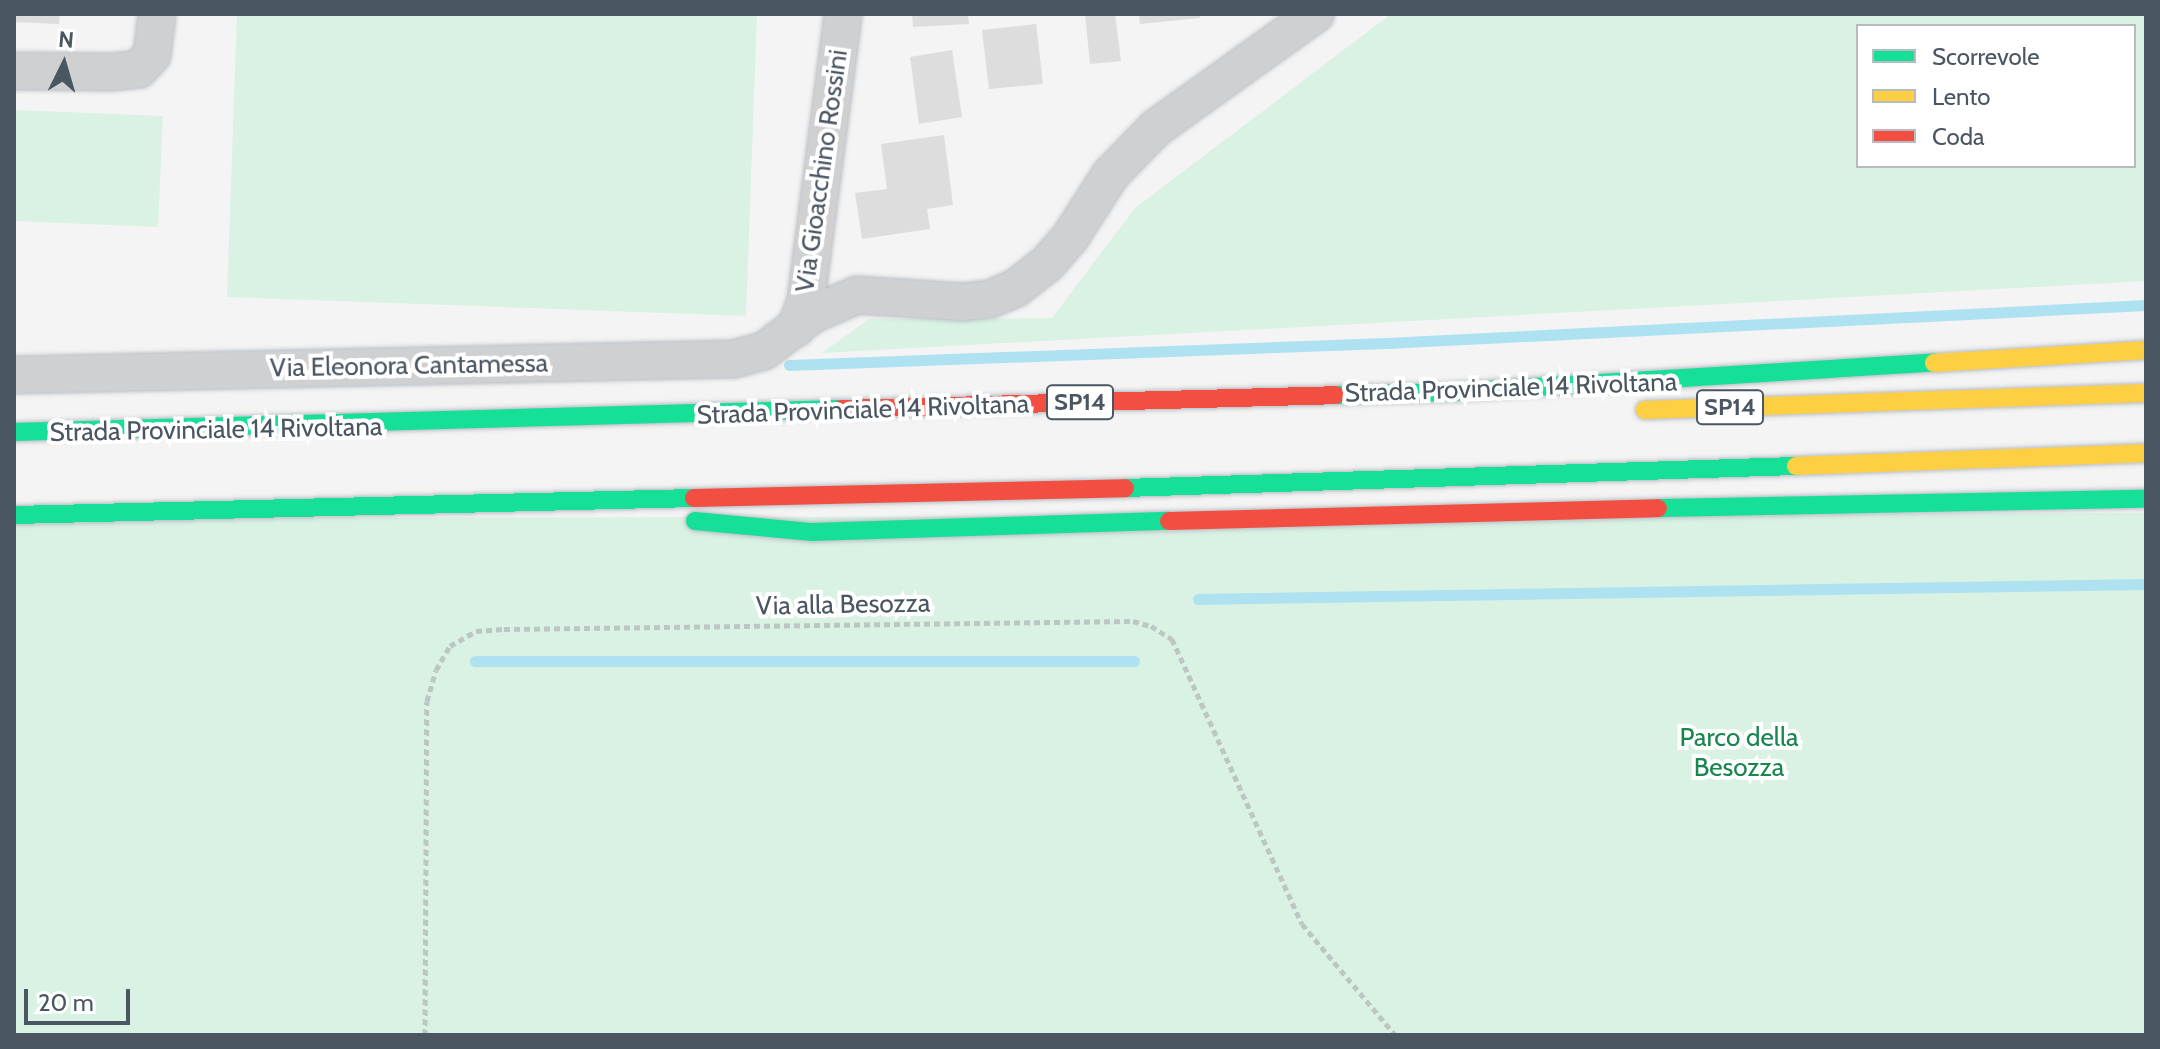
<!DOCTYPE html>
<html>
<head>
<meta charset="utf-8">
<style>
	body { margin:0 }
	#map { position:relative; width:2160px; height:1049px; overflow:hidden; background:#f4f4f4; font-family:Cabin,sans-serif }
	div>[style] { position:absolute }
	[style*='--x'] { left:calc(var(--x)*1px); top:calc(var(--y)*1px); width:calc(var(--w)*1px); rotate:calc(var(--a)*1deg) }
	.green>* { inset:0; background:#d9f2e3 }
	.stream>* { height:11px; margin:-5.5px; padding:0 5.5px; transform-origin:5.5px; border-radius:5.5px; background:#aee2f0 }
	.building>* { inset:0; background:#ddddde }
	.path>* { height:5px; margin-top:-2.5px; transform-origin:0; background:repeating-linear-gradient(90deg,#bcc7c4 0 6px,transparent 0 10px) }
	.roads { filter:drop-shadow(0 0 2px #b9bec3) drop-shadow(0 0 2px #b9bec3) }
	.street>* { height:36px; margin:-18px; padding:0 18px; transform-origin:18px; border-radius:18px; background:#ced0d2 }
	.fast>* { height:18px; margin:-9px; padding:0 9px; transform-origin:9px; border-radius:9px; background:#16e098 }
	.slow>* { height:18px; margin:-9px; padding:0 9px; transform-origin:9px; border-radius:9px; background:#ffcf43 }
	.jam>* { height:18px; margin:-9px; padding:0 9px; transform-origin:9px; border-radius:9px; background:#f24e42 }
	span { translate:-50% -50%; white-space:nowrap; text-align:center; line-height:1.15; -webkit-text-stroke:8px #fff; paint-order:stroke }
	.shield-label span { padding:2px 6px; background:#fff; border:2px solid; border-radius:6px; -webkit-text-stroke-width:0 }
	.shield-label { font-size:24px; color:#4a5661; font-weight:700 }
	.street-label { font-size:26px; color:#4a5661 }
	.park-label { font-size:26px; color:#17864f }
	.frame { position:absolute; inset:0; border:16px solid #4a5661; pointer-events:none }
	.legend { position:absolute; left:1856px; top:24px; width:280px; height:144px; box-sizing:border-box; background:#fff; border:2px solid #b7bbc0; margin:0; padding:10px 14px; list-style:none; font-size:24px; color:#4a5661 }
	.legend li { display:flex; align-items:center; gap:16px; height:40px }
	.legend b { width:40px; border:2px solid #b7bbc0 }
	.north { position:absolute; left:24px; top:24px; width:80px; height:80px; -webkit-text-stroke:6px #fff; paint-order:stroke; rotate:5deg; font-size:22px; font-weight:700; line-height:32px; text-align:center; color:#4a5661 }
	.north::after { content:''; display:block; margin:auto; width:28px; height:36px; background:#4a5661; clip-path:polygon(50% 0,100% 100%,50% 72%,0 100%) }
	.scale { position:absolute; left:24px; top:989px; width:106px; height:36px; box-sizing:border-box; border:4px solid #4a5661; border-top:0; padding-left:10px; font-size:24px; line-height:28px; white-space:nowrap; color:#4a5661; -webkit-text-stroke:6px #fff; paint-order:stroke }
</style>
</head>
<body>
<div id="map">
	<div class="green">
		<div style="clip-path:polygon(237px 14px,757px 14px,746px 316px,227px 297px)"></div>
		<div style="clip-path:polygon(evenodd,1391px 14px,2146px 14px,2146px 281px,822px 353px,869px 319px,1052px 318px,1135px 208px,1391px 14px,1858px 26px,2134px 26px,2134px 166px,1858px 166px,1858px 26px)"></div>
		<div style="clip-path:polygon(14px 110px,163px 116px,158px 227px,14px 221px)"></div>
		<div style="clip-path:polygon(2146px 513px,2146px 1035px,14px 1035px,14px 519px)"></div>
	</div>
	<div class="stream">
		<div style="--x:789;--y:365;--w:597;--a:-2.11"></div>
		<div style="--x:1386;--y:343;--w:761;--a:-2.86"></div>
		<div style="--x:1198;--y:599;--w:948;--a:-0.91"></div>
		<div style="--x:475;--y:661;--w:659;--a:0"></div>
	</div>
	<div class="building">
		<div style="clip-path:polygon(14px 14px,60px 14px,59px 24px,14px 22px)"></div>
		<div style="clip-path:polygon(912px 14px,968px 14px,969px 24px,913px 27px)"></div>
		<div style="clip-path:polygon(1085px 14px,1115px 14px,1121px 61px,1090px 64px)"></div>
		<div style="clip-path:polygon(1139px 14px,1200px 14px,1200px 18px,1140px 24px)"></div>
		<div style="clip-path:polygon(1036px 24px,1043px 84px,989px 89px,982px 30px)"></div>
		<div style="clip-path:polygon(952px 50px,962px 117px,919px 124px,910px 57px)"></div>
		<div style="clip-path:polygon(944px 135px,953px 205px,927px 209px,930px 229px,862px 239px,855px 193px,887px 189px,881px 144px)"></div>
	</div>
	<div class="path">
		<div style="--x:425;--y:1035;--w:334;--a:-89.7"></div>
		<div style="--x:427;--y:701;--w:32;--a:-74"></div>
		<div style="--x:436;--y:670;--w:28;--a:-60"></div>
		<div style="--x:450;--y:646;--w:30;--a:-30"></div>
		<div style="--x:476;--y:631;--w:28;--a:-4"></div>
		<div style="--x:504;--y:629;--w:629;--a:-0.73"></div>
		<div style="--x:1133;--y:621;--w:19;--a:16"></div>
		<div style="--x:1151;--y:626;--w:25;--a:32"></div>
		<div style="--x:1172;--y:639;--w:313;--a:65.5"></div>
		<div style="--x:1302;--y:924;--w:145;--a:50"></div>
	</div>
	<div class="roads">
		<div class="street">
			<div style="--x:14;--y:71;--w:98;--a:0.6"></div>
			<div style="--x:112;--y:72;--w:27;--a:-6"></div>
			<div style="--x:139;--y:69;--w:19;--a:-47"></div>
			<div style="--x:152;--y:55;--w:41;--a:-83"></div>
			<div style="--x:796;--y:328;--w:30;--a:-70"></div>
			<div style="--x:806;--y:300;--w:288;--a:-82.6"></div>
			<div style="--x:14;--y:375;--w:720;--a:-1.27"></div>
			<div style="--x:734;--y:359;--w:31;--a:-15"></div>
			<div style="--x:764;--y:351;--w:61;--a:-37.1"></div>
			<div style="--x:813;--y:314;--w:48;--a:-23.4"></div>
			<div style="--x:857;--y:295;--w:106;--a:3.8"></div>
			<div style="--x:963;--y:302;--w:27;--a:-6"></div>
			<div style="--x:990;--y:299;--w:28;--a:-23"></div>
			<div style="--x:1016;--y:288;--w:39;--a:-38"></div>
			<div style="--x:1047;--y:264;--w:37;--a:-49"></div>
			<div style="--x:1071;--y:236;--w:74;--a:-57.2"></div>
			<div style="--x:1111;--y:174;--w:64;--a:-45.6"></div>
			<div style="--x:1156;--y:128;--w:196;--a:-35.6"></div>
		</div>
		<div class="fast">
			<div style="--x:1336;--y:395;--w:117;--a:-1.5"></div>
			<div style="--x:1453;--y:392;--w:482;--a:-3.5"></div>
			<div style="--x:14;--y:432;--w:827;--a:-1.59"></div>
			<div style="--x:1125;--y:488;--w:671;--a:-1.88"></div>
			<div style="--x:1658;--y:508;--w:488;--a:-1.1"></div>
			<div style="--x:14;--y:515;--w:680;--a:-1.43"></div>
			<div style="--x:695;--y:521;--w:118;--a:5.4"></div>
			<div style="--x:812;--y:532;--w:357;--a:-1.8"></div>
		</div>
		<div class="slow">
			<div style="--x:1934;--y:363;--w:212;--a:-3.5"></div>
			<div style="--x:1645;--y:410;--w:501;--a:-1.94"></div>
			<div style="--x:1796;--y:466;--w:350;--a:-2.1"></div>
		</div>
		<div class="jam">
			<div style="--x:841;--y:409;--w:495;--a:-1.6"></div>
			<div style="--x:694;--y:498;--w:431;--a:-1.3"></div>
			<div style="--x:1169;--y:521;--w:489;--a:-1.5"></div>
		</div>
	</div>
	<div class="shield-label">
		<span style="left:1080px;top:402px">SP14</span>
		<span style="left:1730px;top:407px">SP14</span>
	</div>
	<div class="street-label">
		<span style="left:822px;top:171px;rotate:-82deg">Via Gioacchino Rossini</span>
		<span style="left:409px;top:366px;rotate:-1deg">Via Eleonora Cantamessa</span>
		<span style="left:1511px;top:388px;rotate:-2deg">Strada Provinciale 14 Rivoltana</span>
		<span style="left:863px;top:410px;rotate:-2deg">Strada Provinciale 14 Rivoltana</span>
		<span style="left:216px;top:430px;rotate:-1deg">Strada Provinciale 14 Rivoltana</span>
		<span style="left:843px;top:605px;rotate:-1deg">Via alla Besozza</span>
	</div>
	<div class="park-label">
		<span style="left:1739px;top:753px">Parco della<br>Besozza</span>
	</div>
	<div class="frame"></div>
	<ul class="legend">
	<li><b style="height:10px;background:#16e098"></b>Scorrevole</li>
	<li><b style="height:10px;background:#ffcf43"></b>Lento</li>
	<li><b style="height:10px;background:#f24e42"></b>Coda</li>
	</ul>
	<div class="north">N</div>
	<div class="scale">20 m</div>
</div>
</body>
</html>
